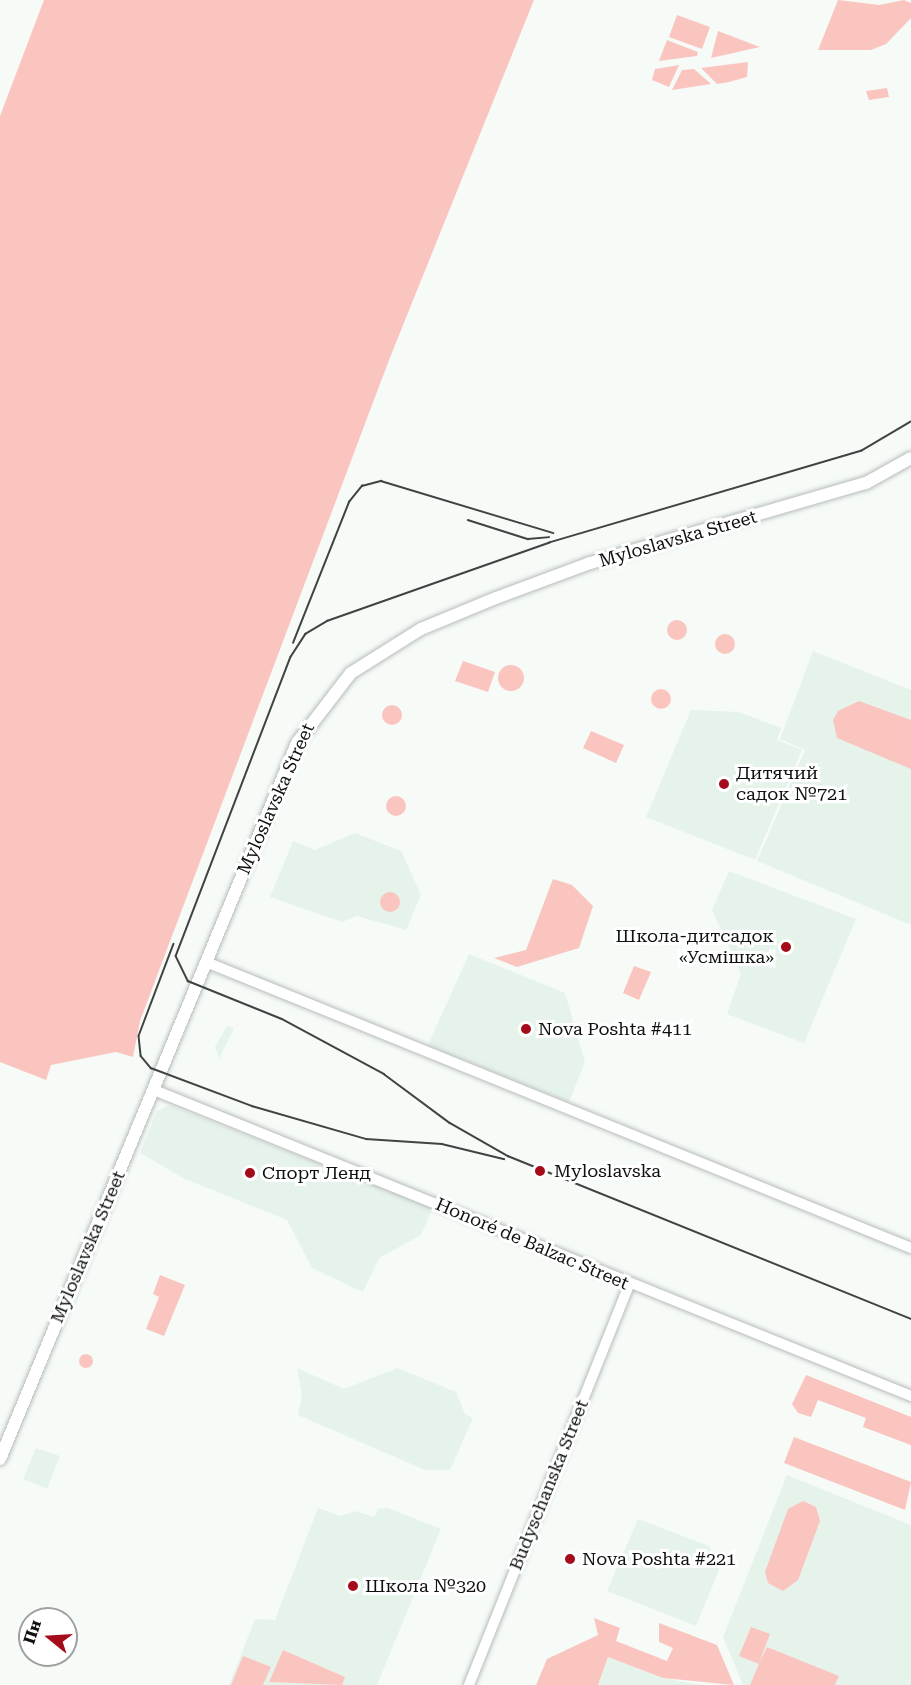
<!DOCTYPE html>
<html>
<head>
<meta charset="utf-8">
<style>
	body { margin:0 }
	#map { position:relative; width:911px; height:1685px; overflow:hidden; background:#f6fbf8; font-family:"Roboto Serif",serif }
	div>[style] { position:absolute }
	[style*='--x'] { left:calc(var(--x)*1px); top:calc(var(--y)*1px); width:calc(var(--w)*1px); rotate:calc(var(--a)*1deg) }
	.built>* { inset:0; background:#e6f3eb }
	.green>* { inset:0; background:#fbc5bf }
	.round { border-radius:50% }
	.roads { filter:drop-shadow(0 0 2px #b7bcb9) drop-shadow(0 0 2px #b7bcb9) }
	.minor>* { height:10px; margin:-5px; padding:0 5px; transform-origin:5px; border-radius:5px; background:#fff }
	.major>* { height:12px; margin:-6px; padding:0 6px; transform-origin:6px; border-radius:6px; background:#fff }
	.tram>* { height:1.5px; margin:-0.75px; padding:0 0.75px; transform-origin:0.75px; border-radius:0.75px; background:#414342 }
	.dots>* { width:16px; height:16px; translate:-50% -50%; box-sizing:border-box; border:3px solid #fff; border-radius:50% }
	span { translate:-50% -50%; white-space:nowrap; text-align:center; line-height:1.15; -webkit-text-stroke:6px #fff; paint-order:stroke }
	.street-label { font-size:18px; color:#0f1110 }
	.poi-label { font-size:18px; color:#0f1110 }
	.left { translate:0 -50%; text-align:left }
	.right { translate:-100% -50%; text-align:right }
	.north { position:absolute; left:18px; top:1607px; width:60px; height:60px; box-sizing:border-box; background:#fff; border:2px solid #9fa09f; border-radius:50%; rotate:288deg; font-size:16px; font-weight:700; line-height:24px; text-align:center; color:#0f1110 }
	.north::after { content:''; display:block; margin:auto; width:21px; height:27px; background:#a40b1b; clip-path:polygon(50% 0,100% 100%,50% 72%,0 100%) }
</style>
</head>
<body>
<div id="map">
	<div class="built">
		<div style="clip-path:polygon(813px 651px,911px 690px,911px 925px,757px 861px,805px 750px,780px 739px)"></div>
		<div style="clip-path:polygon(691px 710px,739px 712px,781px 728px,777px 740px,802px 750px,755px 860px,646px 817px)"></div>
		<div style="clip-path:polygon(355px 833px,401px 851px,421px 895px,406px 930px,357px 916px,342px 922px,270px 897px,293px 841px,315px 850px)"></div>
		<div style="clip-path:polygon(729px 871px,856px 919px,804px 1043px,727px 1014px,741px 974px,712px 910px)"></div>
		<div style="clip-path:polygon(469px 954px,565px 993px,585px 1062px,569px 1102px,428px 1045px)"></div>
		<div style="clip-path:polygon(227px 1026px,234px 1028px,219px 1059px,215px 1047px)"></div>
		<div style="clip-path:polygon(169px 1105px,433px 1208px,421px 1235px,379px 1258px,363px 1292px,312px 1268px,287px 1220px,185px 1179px,140px 1153px,157px 1111px)"></div>
		<div style="clip-path:polygon(397px 1368px,456px 1392px,465px 1414px,473px 1418px,450px 1470px,425px 1470px,298px 1415px,302px 1395px,297px 1368px,344px 1389px)"></div>
		<div style="clip-path:polygon(36px 1448px,60px 1456px,47px 1489px,23px 1479px)"></div>
		<div style="clip-path:polygon(787px 1475px,911px 1525px,911px 1685px,743px 1685px,723px 1637px)"></div>
		<div style="clip-path:polygon(318px 1508px,341px 1516px,355px 1511px,374px 1517px,378px 1509px,388px 1508px,441px 1529px,377px 1685px,229px 1685px,255px 1619px,275px 1620px)"></div>
		<div style="clip-path:polygon(638px 1519px,709px 1546px,719px 1570px,696px 1626px,607px 1591px)"></div>
		<div style="clip-path:polygon(608px 1657px,663px 1678px,703px 1685px,598px 1685px)"></div>
	</div>
	<div class="green">
		<div style="clip-path:polygon(44px 0,534px 0,389px 360px,140px 1021px,133px 1057px,116px 1052px,51px 1065px,46px 1080px,0 1062px,0 116px)"></div>
		<div style="clip-path:polygon(838px 0,879px 5px,904px 0,911px 3px,911px 18px,886px 44px,871px 50px,818px 50px)"></div>
		<div style="clip-path:polygon(677px 15px,710px 27px,702px 49px,669px 37px)"></div>
		<div style="clip-path:polygon(718px 31px,760px 47px,711px 58px)"></div>
		<div style="clip-path:polygon(667px 40px,698px 52px,697px 56px,659px 61px)"></div>
		<div style="clip-path:polygon(748px 62px,747px 77px,729px 82px,717px 84px,701px 68px)"></div>
		<div style="clip-path:polygon(679px 65px,669px 87px,652px 80px,655px 69px)"></div>
		<div style="clip-path:polygon(694px 69px,711px 84px,672px 90px,682px 70px)"></div>
		<div style="clip-path:polygon(887px 88px,889px 97px,869px 100px,866px 91px)"></div>
		<div class="round" style="left:667px;top:620px;width:20px;height:20px"></div>
		<div class="round" style="left:715px;top:634px;width:20px;height:20px"></div>
		<div style="clip-path:polygon(463px 661px,495px 672px,488px 692px,455px 681px)"></div>
		<div class="round" style="left:498px;top:665px;width:26px;height:26px"></div>
		<div class="round" style="left:651px;top:689px;width:20px;height:20px"></div>
		<div style="clip-path:polygon(859px 701px,911px 720px,911px 769px,837px 738px,833px 720px,838px 711px)"></div>
		<div class="round" style="left:382px;top:705px;width:20px;height:20px"></div>
		<div style="clip-path:polygon(591px 731px,624px 745px,616px 763px,583px 748px)"></div>
		<div class="round" style="left:386px;top:796px;width:20px;height:20px"></div>
		<div style="clip-path:polygon(553px 879px,572px 885px,593px 906px,579px 948px,517px 967px,494px 958px,526px 950px)"></div>
		<div class="round" style="left:380px;top:892px;width:20px;height:20px"></div>
		<div style="clip-path:polygon(634px 966px,651px 972px,639px 1000px,623px 993px)"></div>
		<div style="clip-path:polygon(160px 1275px,185px 1285px,164px 1336px,146px 1329px,159px 1297px,153px 1294px)"></div>
		<div class="round" style="left:79px;top:1354px;width:14px;height:14px"></div>
		<div style="clip-path:polygon(806px 1375px,911px 1417px,911px 1445px,863px 1427px,866px 1418px,818px 1400px,811px 1417px,798px 1413px,792px 1404px)"></div>
		<div style="clip-path:polygon(794px 1437px,911px 1482px,905px 1510px,784px 1463px)"></div>
		<div style="clip-path:polygon(803px 1501px,816px 1507px,820px 1521px,798px 1580px,783px 1591px,768px 1583px,765px 1572px,788px 1509px)"></div>
		<div style="clip-path:polygon(594px 1618px,620px 1628px,616px 1641px,667px 1661px,673px 1648px,659px 1642px,659px 1623px,717px 1645px,734px 1685px,663px 1678px,608px 1657px,598px 1685px,536px 1685px,547px 1659px,598px 1635px)"></div>
		<div style="clip-path:polygon(751px 1627px,770px 1634px,759px 1663px,767px 1647px,839px 1676px,835px 1685px,750px 1685px,759px 1664px,739px 1656px)"></div>
		<div style="clip-path:polygon(283px 1650px,345px 1677px,342px 1685px,269px 1682px)"></div>
		<div style="clip-path:polygon(243px 1656px,271px 1667px,263px 1685px,231px 1685px)"></div>
	</div>
	<div class="roads">
		<div class="minor">
			<div style="--x:206;--y:962;--w:761;--a:22.08"></div>
			<div style="--x:154;--y:1090;--w:817;--a:22.01"></div>
			<div style="--x:469;--y:1685;--w:431;--a:-68.2"></div>
		</div>
		<div class="major">
			<div style="--x:0;--y:1459;--w:775;--a:-67.47"></div>
			<div style="--x:297;--y:743;--w:88;--a:-52.4"></div>
			<div style="--x:351;--y:673;--w:83;--a:-32.2"></div>
			<div style="--x:421;--y:629;--w:81;--a:-22.5"></div>
			<div style="--x:496;--y:598;--w:100;--a:-20.4"></div>
			<div style="--x:590;--y:563;--w:287;--a:-16.2"></div>
			<div style="--x:866;--y:483;--w:51;--a:-29.1"></div>
		</div>
	</div>
	<div class="tram">
		<div style="--x:911;--y:422;--w:57;--a:149.4"></div>
		<div style="--x:862;--y:451;--w:325;--a:163.6"></div>
		<div style="--x:550;--y:543;--w:235;--a:160.6"></div>
		<div style="--x:328;--y:621;--w:26;--a:149"></div>
		<div style="--x:306;--y:634;--w:27;--a:123"></div>
		<div style="--x:291;--y:657;--w:320;--a:111"></div>
		<div style="--x:176;--y:956;--w:28;--a:64"></div>
		<div style="--x:188;--y:981;--w:101;--a:22"></div>
		<div style="--x:282;--y:1019;--w:116;--a:28.3"></div>
		<div style="--x:384;--y:1074;--w:82;--a:36.6"></div>
		<div style="--x:450;--y:1123;--w:67;--a:29.6"></div>
		<div style="--x:508;--y:1156;--w:435;--a:22"></div>
		<div style="--x:468;--y:520;--w:63;--a:17.6"></div>
		<div style="--x:528;--y:539;--w:21;--a:-5"></div>
		<div style="--x:293;--y:643;--w:152;--a:-68.3"></div>
		<div style="--x:349;--y:502;--w:21;--a:-51"></div>
		<div style="--x:362;--y:486;--w:20;--a:-15"></div>
		<div style="--x:381;--y:481;--w:180;--a:16.8"></div>
		<div style="--x:174;--y:944;--w:98;--a:110.8"></div>
		<div style="--x:139;--y:1036;--w:20;--a:84"></div>
		<div style="--x:141;--y:1056;--w:16;--a:50"></div>
		<div style="--x:151;--y:1068;--w:108;--a:20.6"></div>
		<div style="--x:252;--y:1106;--w:119;--a:16.1"></div>
		<div style="--x:366;--y:1139;--w:76;--a:3.8"></div>
		<div style="--x:442;--y:1144;--w:64;--a:13.6"></div>
	</div>
	<div class="dots">
		<div style="left:724px;top:784px;background:#a40b1b"></div>
		<div style="left:786px;top:947px;background:#a40b1b"></div>
		<div style="left:526px;top:1029px;background:#a40b1b"></div>
		<div style="left:540px;top:1171px;background:#a40b1b"></div>
		<div style="left:250px;top:1173px;background:#a40b1b"></div>
		<div style="left:570px;top:1559px;background:#a40b1b"></div>
		<div style="left:353px;top:1586px;background:#a40b1b"></div>
	</div>
	<div class="street-label">
		<span style="left:678px;top:539px;rotate:-16deg">Myloslavska Street</span>
		<span style="left:276px;top:799px;rotate:-66deg">Myloslavska Street</span>
		<span style="left:532px;top:1244px;rotate:23deg">Honoré de Balzac Street</span>
		<span style="left:88px;top:1247px;rotate:-67deg">Myloslavska Street</span>
		<span style="left:549px;top:1485px;rotate:-68deg">Budyschanska Street</span>
	</div>
	<div class="poi-label">
		<span class="left" style="left:736px;top:784px">Дитячий<br>садок №721</span>
		<span class="right" style="left:774px;top:947px">Школа-дитсадок<br>«Усмішка»</span>
		<span class="left" style="left:538px;top:1029px">Nova Poshta #411</span>
		<span class="left" style="left:554px;top:1171px">Myloslavska</span>
		<span class="left" style="left:262px;top:1173px">Спорт Ленд</span>
		<span class="left" style="left:582px;top:1559px">Nova Poshta #221</span>
		<span class="left" style="left:365px;top:1586px">Школа №320</span>
	</div>
	<div class="north">Пн</div>
</div>
</body>
</html>
